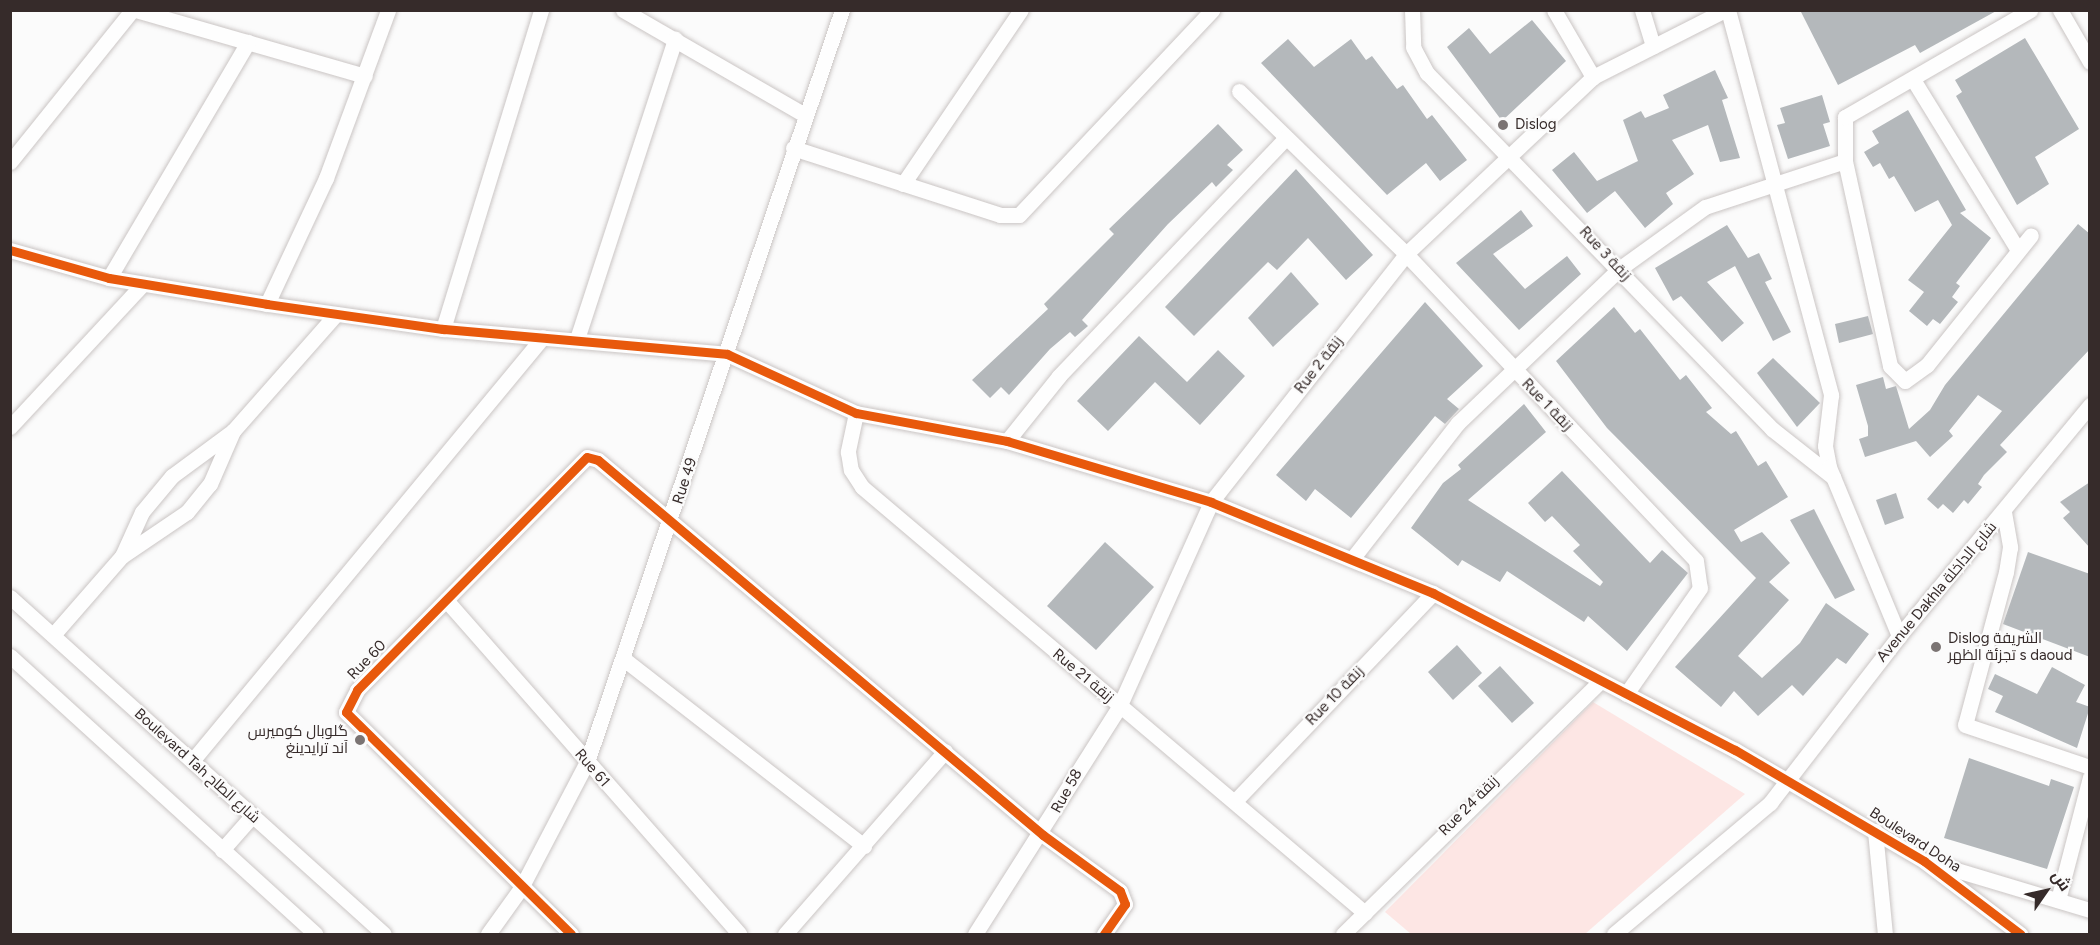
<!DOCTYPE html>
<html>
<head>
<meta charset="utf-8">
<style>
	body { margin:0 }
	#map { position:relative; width:2100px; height:945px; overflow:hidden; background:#fbfbfb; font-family:Figtree,Cairo,sans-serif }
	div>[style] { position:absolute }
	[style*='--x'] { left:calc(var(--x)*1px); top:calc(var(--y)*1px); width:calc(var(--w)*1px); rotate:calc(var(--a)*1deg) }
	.green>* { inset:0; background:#fde6e4 }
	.building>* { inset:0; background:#b4b8bb }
	.roads { filter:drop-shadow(0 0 2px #cac5c4) drop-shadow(0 0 2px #cac5c4) }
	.street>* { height:15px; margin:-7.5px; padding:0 7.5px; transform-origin:7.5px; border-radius:7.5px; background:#fefefe }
	.cycleway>* { height:9px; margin:-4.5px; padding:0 4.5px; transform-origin:4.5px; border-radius:4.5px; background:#e8590c }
	.dots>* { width:16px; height:16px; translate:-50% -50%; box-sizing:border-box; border:3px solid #fbfbfb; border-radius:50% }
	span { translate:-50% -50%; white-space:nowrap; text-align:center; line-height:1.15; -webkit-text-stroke:4.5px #fbfbfb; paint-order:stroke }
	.poi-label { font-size:15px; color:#362b2a }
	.left { translate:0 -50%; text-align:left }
	.right { translate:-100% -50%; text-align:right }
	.street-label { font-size:15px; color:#362b2a }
	.frame { position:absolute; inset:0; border:12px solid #362b2a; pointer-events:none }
	.north { position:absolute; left:2016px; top:861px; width:60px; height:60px; -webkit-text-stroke:4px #fbfbfb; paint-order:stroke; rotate:56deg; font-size:16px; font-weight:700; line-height:24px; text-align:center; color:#362b2a }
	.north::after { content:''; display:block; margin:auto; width:21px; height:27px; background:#362b2a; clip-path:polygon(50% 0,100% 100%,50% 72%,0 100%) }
</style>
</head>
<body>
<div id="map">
	<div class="green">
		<div style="clip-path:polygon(1593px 702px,1745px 794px,1585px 934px,1411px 934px,1385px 912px)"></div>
	</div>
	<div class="building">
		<div style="clip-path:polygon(1800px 10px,1998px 10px,1920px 53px,1915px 45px,1838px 85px)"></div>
		<div style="clip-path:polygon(1532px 20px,1566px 61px,1502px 121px,1447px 47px,1469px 28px,1490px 54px)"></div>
		<div style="clip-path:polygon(2025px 38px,2079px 129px,2035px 157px,2049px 184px,2017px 205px,1956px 96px,1962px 92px,1955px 80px)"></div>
		<div style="clip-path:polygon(1288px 39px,1314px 67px,1351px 39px,1366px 60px,1372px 56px,1397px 89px,1403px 85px,1427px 119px,1432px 115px,1467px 160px,1440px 181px,1426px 163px,1387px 195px,1261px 63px)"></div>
		<div style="clip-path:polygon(1715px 70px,1728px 98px,1722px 100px,1740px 158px,1720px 162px,1708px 125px,1672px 140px,1694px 174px,1666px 193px,1673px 204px,1645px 228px,1615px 191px,1587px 213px,1552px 170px,1574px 152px,1597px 181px,1638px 161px,1623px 120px,1641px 111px,1645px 118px,1669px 108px,1663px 95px)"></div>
		<div style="clip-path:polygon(1822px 95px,1830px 122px,1823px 124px,1830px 146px,1788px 159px,1777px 125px,1785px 123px,1780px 108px)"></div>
		<div style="clip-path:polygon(1908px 110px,1966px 210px,1960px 213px,1991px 238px,1956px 283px,1960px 286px,1952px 297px,1958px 302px,1940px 324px,1933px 319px,1927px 326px,1909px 311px,1924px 292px,1908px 280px,1952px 225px,1938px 200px,1915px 212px,1894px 176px,1889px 179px,1880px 163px,1873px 167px,1864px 152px,1879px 143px,1872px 131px)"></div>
		<div style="clip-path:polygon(1218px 124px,1243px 150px,1227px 165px,1233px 170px,1216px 187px,1212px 182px,1168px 224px,1082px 320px,1088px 326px,1075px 337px,1070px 332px,1050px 349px,1009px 395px,1001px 387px,990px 398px,972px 380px,1048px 309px,1044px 304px,1114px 234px,1109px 229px)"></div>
		<div style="clip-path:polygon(1296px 169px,1373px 255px,1346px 280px,1308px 238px,1277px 270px,1268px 262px,1194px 336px,1165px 307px)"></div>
		<div style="clip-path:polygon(1521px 210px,1533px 226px,1493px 254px,1525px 289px,1567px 256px,1581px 274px,1519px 330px,1456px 263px)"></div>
		<div style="clip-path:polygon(2078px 224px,2090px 234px,2090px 349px,2000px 445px,2007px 452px,1984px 475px,1978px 484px,1982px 487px,1968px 504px,1964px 500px,1953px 513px,1943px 504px,1938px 509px,1927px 499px,2002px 411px,1978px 395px,1949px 431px,1953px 436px,1930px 457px,1916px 441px,1865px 457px,1859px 439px,1868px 436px,1868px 426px,1856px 385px,1883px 377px,1886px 389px,1896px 386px,1909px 429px,1930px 410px,1945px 385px)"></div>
		<div style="clip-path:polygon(1727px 225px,1748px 258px,1759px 253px,1772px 279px,1765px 282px,1791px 332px,1773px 341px,1735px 266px,1707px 282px,1744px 323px,1722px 342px,1681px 296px,1673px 301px,1655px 268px)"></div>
		<div style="clip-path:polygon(1291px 272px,1319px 304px,1273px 347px,1248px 318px)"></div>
		<div style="clip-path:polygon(1425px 302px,1483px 366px,1447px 399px,1459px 409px,1445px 424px,1435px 416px,1351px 518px,1315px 489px,1306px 501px,1276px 475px)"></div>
		<div style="clip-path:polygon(1614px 307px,1635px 333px,1640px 329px,1680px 380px,1686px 375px,1712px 408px,1706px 412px,1731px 434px,1736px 431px,1758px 466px,1766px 461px,1788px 497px,1734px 530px,1741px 542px,1762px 532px,1790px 563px,1769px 582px,1789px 600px,1738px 656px,1762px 678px,1800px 643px,1826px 603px,1869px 634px,1846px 664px,1837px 658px,1803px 696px,1792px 685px,1758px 716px,1734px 691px,1721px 707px,1675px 667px,1756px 578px,1607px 428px,1556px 361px)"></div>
		<div style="clip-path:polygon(1868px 316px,1873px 334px,1839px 343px,1835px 324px)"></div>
		<div style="clip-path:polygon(1139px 336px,1187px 382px,1218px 350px,1245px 376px,1200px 425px,1155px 382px,1108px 431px,1077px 401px)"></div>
		<div style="clip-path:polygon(1773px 358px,1820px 403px,1797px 427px,1757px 373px)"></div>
		<div style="clip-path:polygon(1524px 404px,1546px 432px,1468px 500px,1600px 586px,1603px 582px,1573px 551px,1580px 545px,1552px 516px,1545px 522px,1528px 503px,1562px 471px,1650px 563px,1662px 550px,1688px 573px,1627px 651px,1588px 616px,1584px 622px,1507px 571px,1500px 582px,1462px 560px,1458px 566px,1411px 528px,1443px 483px,1461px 469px,1458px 465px)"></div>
		<div style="clip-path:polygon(2090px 482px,2090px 548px,2063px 518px,2070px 512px,2060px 502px)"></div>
		<div style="clip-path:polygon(1896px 493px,1904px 518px,1885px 525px,1876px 500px)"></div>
		<div style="clip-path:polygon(1814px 509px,1855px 590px,1835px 599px,1790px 520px)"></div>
		<div style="clip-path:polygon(1105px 542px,1154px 587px,1096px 650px,1047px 606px)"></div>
		<div style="clip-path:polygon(2028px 552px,2090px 574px,2090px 657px,2003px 624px)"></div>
		<div style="clip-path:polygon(1457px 645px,1482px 673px,1453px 700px,1428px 672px)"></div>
		<div style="clip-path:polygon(1500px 666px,1534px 703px,1512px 723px,1478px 686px)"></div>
		<div style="clip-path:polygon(2052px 667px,2085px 685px,2076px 702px,2090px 707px,2077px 748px,1995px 712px,2003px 696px,1988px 689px,1995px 674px,2037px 694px)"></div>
		<div style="clip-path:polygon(1969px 758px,2049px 786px,2051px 779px,2074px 787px,2047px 869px,1944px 838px)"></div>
	</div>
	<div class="roads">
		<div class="street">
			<div style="--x:136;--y:10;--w:238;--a:16.1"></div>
			<div style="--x:623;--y:10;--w:208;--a:30"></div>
			<div style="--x:1412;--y:10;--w:37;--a:88"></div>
			<div style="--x:1413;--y:47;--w:30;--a:62"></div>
			<div style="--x:1427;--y:73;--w:496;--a:45.9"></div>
			<div style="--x:1772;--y:429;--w:78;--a:38.2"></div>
			<div style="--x:1554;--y:10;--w:78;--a:59.8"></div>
			<div style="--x:1642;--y:10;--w:38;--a:73"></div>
			<div style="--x:1728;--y:10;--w:399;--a:75"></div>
			<div style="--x:1831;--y:395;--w:51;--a:96.7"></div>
			<div style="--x:1825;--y:446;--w:21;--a:79"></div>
			<div style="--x:1829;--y:467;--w:183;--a:67.5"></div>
			<div style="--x:2060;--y:10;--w:60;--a:60"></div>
			<div style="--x:1914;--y:81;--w:198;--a:58.4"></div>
			<div style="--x:1239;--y:91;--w:233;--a:44.3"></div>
			<div style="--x:1406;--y:254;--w:422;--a:46.6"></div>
			<div style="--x:1696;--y:561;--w:27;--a:82"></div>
			<div style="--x:1700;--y:588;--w:129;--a:124.9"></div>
			<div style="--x:793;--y:148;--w:218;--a:17.9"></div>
			<div style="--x:1000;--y:215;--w:19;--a:0"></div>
			<div style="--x:1019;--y:215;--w:282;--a:-46.7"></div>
			<div style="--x:1845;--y:161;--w:210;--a:77.6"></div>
			<div style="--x:1890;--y:366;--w:21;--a:45"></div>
			<div style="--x:1905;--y:381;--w:27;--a:-36"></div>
			<div style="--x:1927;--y:365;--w:166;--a:-51.3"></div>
			<div style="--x:10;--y:162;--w:195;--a:-51.2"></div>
			<div style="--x:903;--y:184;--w:210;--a:-55.9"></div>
			<div style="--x:10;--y:250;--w:103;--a:15.8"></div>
			<div style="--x:109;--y:278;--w:160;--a:9.3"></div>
			<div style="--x:267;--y:304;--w:178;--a:8.1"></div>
			<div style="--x:443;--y:329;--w:285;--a:5"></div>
			<div style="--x:727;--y:354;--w:142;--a:24.6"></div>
			<div style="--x:856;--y:413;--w:154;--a:10.5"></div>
			<div style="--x:1007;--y:441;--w:213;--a:16.6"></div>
			<div style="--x:1211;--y:502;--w:240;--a:22.3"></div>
			<div style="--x:1433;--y:593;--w:340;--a:27.5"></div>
			<div style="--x:1735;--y:750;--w:219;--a:30.4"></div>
			<div style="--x:1924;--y:861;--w:121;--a:37.2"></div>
			<div style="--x:109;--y:278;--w:274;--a:-59.5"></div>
			<div style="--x:267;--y:304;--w:139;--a:-64.9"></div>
			<div style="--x:326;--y:178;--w:179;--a:-69.7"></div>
			<div style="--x:443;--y:329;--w:334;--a:-72.9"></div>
			<div style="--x:577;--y:339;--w:316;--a:-71.9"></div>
			<div style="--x:856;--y:413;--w:40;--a:102"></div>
			<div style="--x:848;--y:452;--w:18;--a:81"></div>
			<div style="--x:851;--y:470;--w:20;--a:57"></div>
			<div style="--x:862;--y:487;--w:659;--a:40.26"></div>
			<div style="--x:10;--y:427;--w:195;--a:-47.1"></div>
			<div style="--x:1007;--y:441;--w:83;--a:-51.3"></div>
			<div style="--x:1059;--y:376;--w:329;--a:-46.4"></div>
			<div style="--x:2004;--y:512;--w:36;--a:80"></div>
			<div style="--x:2010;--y:547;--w:25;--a:99"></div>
			<div style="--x:2006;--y:572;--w:158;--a:105"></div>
			<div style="--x:1965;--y:725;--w:132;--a:18.6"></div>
			<div style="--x:122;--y:556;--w:78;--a:-34.1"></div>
			<div style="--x:187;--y:512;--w:36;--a:-51"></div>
			<div style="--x:210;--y:484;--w:58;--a:-66.5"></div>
			<div style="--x:1352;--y:559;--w:172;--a:-52.1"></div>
			<div style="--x:1458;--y:423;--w:223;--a:-43.7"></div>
			<div style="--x:1619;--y:269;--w:106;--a:-35.8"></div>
			<div style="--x:1705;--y:207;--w:147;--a:-18.2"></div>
			<div style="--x:1845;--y:161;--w:44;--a:-90"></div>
			<div style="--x:1845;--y:117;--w:214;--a:-30"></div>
			<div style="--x:10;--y:597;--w:503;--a:42.02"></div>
			<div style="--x:446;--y:600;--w:444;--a:48.7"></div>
			<div style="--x:53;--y:635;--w:105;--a:-48.9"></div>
			<div style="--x:122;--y:556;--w:48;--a:-65.6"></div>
			<div style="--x:142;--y:512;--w:47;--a:-50.2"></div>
			<div style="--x:172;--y:476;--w:76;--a:-36.4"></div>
			<div style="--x:233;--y:431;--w:156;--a:-48.6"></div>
			<div style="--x:10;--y:656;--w:413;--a:42.3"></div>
			<div style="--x:625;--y:660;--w:303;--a:37.9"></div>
			<div style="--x:192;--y:761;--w:550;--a:-50.38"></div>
			<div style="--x:1237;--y:799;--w:284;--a:-46.4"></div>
			<div style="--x:1875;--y:831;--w:103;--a:84.5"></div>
			<div style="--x:222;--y:850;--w:45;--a:-48.6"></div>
			<div style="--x:1933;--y:863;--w:164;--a:16.7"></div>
			<div style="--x:2058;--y:900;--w:127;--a:-75.4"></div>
			<div style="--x:488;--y:934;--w:57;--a:-54.3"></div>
			<div style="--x:521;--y:888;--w:142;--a:-62.4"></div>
			<div style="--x:587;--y:762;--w:794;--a:-71.27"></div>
			<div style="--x:571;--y:934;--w:316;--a:-135.4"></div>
			<div style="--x:346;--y:712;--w:25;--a:-63"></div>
			<div style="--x:357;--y:690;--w:327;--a:-45.4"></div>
			<div style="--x:587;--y:457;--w:11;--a:15"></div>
			<div style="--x:598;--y:460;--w:582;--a:40.12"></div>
			<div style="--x:1043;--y:835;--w:95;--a:36"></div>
			<div style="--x:1120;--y:891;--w:14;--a:69"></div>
			<div style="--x:1125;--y:904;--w:37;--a:125"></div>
			<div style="--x:785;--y:934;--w:243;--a:-48.8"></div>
			<div style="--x:975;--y:934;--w:269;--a:-57.6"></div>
			<div style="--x:1119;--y:707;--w:225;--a:-65.8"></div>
			<div style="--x:1211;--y:502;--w:315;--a:-51.8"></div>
			<div style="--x:1406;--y:254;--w:257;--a:-43.4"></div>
			<div style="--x:1593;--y:77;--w:148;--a:-26.9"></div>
			<div style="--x:1343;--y:934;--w:359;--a:-44.5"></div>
			<div style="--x:1614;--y:934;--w:204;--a:-40"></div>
			<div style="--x:1770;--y:803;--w:211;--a:-52.3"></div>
			<div style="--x:1899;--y:636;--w:300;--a:-50.4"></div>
		</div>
	</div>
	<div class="cycleway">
		<div style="--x:10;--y:250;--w:103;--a:15.8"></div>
		<div style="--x:109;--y:278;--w:160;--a:9.3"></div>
		<div style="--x:267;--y:304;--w:178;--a:8.1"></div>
		<div style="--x:443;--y:329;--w:285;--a:5"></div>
		<div style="--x:727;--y:354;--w:142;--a:24.6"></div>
		<div style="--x:856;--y:413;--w:154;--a:10.5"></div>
		<div style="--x:1007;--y:441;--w:213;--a:16.6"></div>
		<div style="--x:1211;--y:502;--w:240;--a:22.3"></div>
		<div style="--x:1433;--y:593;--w:340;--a:27.5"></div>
		<div style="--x:1735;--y:750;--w:219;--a:30.4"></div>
		<div style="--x:1924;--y:861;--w:121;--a:37.2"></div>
		<div style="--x:571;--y:934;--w:316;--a:-135.4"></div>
		<div style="--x:346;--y:712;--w:25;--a:-63"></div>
		<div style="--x:357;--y:690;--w:327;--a:-45.4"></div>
		<div style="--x:587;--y:457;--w:11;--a:15"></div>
		<div style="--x:598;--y:460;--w:582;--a:40.12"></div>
		<div style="--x:1043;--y:835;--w:95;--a:36"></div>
		<div style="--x:1120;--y:891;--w:14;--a:69"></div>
		<div style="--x:1125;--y:904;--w:37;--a:125"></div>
	</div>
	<div class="dots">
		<div style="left:1503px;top:125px;background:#7b7473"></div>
		<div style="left:1936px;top:647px;background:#7b7473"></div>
		<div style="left:360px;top:740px;background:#7b7473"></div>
	</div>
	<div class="poi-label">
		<span class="left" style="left:1515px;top:125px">Dislog</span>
		<span class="left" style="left:1948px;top:647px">Dislog الشريفة<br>تجزئة الظهر s daoud</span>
		<span class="right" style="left:348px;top:740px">گلوبال كوميرس<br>آند ترايدينغ</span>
	</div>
	<div class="street-label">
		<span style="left:1605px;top:254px;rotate:47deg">Rue 3 زنقة</span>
		<span style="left:1319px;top:365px;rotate:-52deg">Rue 2 زنقة</span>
		<span style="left:1547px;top:405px;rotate:46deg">Rue 1 زنقة</span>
		<span style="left:685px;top:481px;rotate:-72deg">Rue 49</span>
		<span style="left:1937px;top:592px;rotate:-50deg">Avenue Dakhla شارع الداخلة</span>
		<span style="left:367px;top:660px;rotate:-46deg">Rue 60</span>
		<span style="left:1083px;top:676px;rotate:40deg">Rue 21 زنقة</span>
		<span style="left:1335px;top:696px;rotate:-46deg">Rue 10 زنقة</span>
		<span style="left:197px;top:766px;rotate:42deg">Boulevard Tah شارع الطاح</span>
		<span style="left:592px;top:768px;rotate:49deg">Rue 61</span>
		<span style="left:1067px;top:791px;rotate:-61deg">Rue 58</span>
		<span style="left:1469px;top:806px;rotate:-45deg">Rue 24 زنقة</span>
		<span style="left:1915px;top:840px;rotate:33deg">Boulevard Doha</span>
	</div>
	<div class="frame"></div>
	<div class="north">ش</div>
</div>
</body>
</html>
